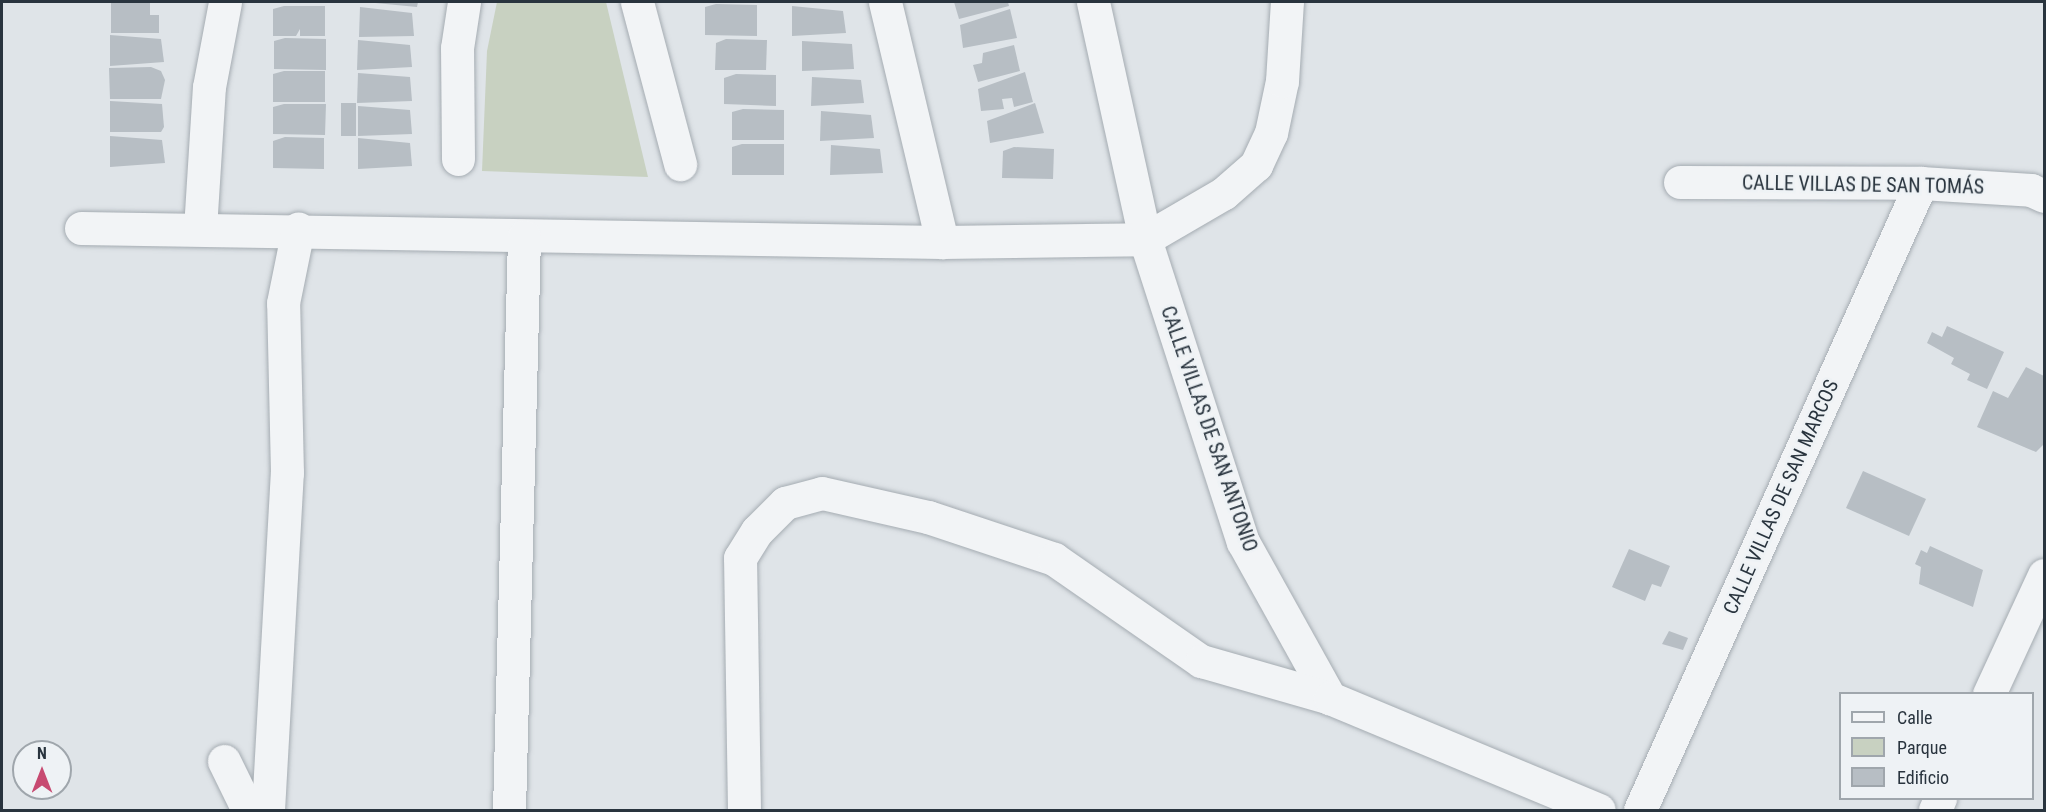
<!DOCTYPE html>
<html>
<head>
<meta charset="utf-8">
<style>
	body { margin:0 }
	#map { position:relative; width:2046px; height:812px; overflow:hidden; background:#dfe4e8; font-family:"Roboto Condensed",sans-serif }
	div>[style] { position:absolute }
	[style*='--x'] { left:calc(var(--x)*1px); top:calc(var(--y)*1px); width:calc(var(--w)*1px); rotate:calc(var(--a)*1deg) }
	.green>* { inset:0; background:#c8d1c1 }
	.building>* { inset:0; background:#b7bec4 }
	.roads { filter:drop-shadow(0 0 2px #a5acb2) drop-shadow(0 0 2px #a5acb2) }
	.minor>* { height:33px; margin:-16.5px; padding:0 16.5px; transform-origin:16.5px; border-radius:16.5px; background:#f2f4f6 }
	span { translate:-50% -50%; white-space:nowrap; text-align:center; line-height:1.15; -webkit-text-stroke:5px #eef2f5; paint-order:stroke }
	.street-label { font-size:20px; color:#29343e }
	.frame { position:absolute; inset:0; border:3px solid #29343e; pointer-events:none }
	.legend { position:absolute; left:1839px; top:692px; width:195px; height:108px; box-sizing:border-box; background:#eef2f5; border:2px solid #9fa6ac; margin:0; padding:8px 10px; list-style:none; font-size:18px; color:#29343e }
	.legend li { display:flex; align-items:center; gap:12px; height:30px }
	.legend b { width:30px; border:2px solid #9fa6ac }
	.north { position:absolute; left:12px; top:740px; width:60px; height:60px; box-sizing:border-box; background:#eef2f5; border:2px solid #9fa6ac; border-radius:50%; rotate:0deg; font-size:16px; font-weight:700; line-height:24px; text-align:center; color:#29343e }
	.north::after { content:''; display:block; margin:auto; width:21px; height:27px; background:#c74a71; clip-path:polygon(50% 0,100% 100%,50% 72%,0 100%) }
</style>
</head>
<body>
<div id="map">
	<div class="green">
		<div style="clip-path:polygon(497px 2px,606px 2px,648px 177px,482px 171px,487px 51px)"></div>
	</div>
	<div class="building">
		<div style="clip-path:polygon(111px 2px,150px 2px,150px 15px,159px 15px,159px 33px,111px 33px)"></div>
		<div style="clip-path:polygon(365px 2px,418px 2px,417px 7px)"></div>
		<div style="clip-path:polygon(954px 2px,1008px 2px,1009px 6px,959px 19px)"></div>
		<div style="clip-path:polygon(716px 4px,757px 5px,757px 36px,705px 35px,705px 7px)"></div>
		<div style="clip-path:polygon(284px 6px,325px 6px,325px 36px,300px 36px,300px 29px,296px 36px,273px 36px,273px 9px)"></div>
		<div style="clip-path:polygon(792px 6px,843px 11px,846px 33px,792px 36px)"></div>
		<div style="clip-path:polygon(360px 7px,412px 13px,414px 36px,359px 37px)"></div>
		<div style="clip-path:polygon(1010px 9px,1017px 38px,963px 48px,960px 25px)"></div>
		<div style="clip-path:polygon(110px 35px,161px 39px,164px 62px,110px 66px)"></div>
		<div style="clip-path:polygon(285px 38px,326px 39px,326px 70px,274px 69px,274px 41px)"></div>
		<div style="clip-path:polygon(726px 39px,767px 40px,766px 70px,715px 70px,716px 43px)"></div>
		<div style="clip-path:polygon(358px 40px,410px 45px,412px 67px,357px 70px)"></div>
		<div style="clip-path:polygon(802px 41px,852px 44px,854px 69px,802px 71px)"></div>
		<div style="clip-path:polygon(1014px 45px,1020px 71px,978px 82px,973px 65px,982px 63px,983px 53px)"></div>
		<div style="clip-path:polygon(151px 67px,161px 71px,165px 80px,161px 99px,110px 99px,109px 68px)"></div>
		<div style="clip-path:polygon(284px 71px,325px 71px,325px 102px,273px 102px,273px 74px)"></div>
		<div style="clip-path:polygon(1025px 72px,1033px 102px,1014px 107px,1012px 98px,1002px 99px,1004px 109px,981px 111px,978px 89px)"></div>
		<div style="clip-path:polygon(358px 73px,410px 77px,412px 101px,357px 103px)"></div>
		<div style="clip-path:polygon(736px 74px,776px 75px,776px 106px,724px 104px,724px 78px)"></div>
		<div style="clip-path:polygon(812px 77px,861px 80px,864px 103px,811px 106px)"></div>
		<div style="clip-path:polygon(110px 101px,162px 104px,164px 127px,161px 132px,110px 132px)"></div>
		<div style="clip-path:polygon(341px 103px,356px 103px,356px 136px,341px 136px)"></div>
		<div style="clip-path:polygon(1035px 103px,1044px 133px,990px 143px,987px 121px)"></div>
		<div style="clip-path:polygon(284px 104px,326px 104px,325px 135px,273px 134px,273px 107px)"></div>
		<div style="clip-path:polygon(358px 106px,410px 110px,412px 134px,358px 136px)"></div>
		<div style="clip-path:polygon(743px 109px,784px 110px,784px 140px,732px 140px,732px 112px)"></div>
		<div style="clip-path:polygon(821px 111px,871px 115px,874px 138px,820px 141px)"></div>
		<div style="clip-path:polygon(110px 136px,162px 140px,165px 163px,110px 167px)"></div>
		<div style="clip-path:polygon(285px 137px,324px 138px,324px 169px,273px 168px,273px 141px)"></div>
		<div style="clip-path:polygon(358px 138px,410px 143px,412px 166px,358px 169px)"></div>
		<div style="clip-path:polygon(742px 144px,784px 144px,784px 175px,732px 175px,732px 147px)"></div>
		<div style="clip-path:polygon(831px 145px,880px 149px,883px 173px,830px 175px)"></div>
		<div style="clip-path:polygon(1014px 147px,1054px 149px,1053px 179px,1002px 178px,1003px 151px)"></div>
		<div style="clip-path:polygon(1947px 326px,2004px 352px,1987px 389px,1967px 380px,1970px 374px,1951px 364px,1954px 358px,1927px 343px,1932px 332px,1942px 337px)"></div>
		<div style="clip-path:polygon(2026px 367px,2044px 376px,2044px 444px,2036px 452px,1977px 427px,1993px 391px,2008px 398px)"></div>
		<div style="clip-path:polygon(1863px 471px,1926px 499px,1909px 536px,1846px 508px)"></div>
		<div style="clip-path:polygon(1930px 546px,1983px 570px,1973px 607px,1919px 584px,1921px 567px,1915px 564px,1921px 550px,1927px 553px)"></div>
		<div style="clip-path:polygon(1629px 549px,1670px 566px,1661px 587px,1652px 584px,1645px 601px,1612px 587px)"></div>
		<div style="clip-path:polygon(1669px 631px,1688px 638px,1683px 650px,1662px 644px)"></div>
	</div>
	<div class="roads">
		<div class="minor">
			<div style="--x:637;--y:2;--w:168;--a:75.1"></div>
			<div style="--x:885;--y:2;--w:247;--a:76.6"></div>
			<div style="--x:1093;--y:2;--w:243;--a:77.6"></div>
			<div style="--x:1145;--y:239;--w:318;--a:72.1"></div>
			<div style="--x:1243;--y:542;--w:179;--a:60.9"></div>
			<div style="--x:458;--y:159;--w:111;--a:-90.5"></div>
			<div style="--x:457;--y:48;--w:47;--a:-81.3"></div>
			<div style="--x:1680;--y:182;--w:241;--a:0.2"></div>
			<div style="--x:1921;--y:183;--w:110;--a:3.6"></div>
			<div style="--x:2031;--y:190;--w:14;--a:25"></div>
			<div style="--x:81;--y:228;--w:861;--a:0.93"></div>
			<div style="--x:942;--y:242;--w:203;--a:-0.8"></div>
			<div style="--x:1145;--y:239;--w:91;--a:-30.2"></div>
			<div style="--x:1224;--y:193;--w:43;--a:-41.2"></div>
			<div style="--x:1256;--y:165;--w:35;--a:-65"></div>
			<div style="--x:1271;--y:133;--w:53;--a:-78.1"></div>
			<div style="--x:1282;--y:81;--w:79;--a:-86.4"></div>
			<div style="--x:200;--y:229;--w:142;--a:-86.4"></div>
			<div style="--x:209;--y:87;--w:86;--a:-79.3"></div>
			<div style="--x:1989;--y:694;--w:131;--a:-65.2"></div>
			<div style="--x:224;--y:761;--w:55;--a:63.9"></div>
			<div style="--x:268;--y:810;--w:338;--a:-86.8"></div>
			<div style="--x:287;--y:473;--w:170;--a:-91.3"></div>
			<div style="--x:283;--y:303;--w:76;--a:-78.5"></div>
			<div style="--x:509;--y:810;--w:574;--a:-88.5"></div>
			<div style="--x:744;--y:810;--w:252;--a:-90.9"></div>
			<div style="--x:740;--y:558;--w:32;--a:-58"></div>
			<div style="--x:757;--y:531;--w:40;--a:-45"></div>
			<div style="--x:785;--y:503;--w:38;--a:-15"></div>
			<div style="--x:822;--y:493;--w:109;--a:12.8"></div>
			<div style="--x:928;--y:517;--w:133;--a:18.4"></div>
			<div style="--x:1054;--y:559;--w:179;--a:34.8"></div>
			<div style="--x:1201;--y:661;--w:134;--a:16"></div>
			<div style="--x:1330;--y:698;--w:291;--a:22.6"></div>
			<div style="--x:1640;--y:810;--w:687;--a:-65.86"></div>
			<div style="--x:1935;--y:810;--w:13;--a:-67"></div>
		</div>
	</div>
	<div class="street-label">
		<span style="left:1863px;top:185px;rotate:1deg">CALLE VILLAS DE SAN TOMÁS</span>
		<span style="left:1209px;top:429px;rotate:71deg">CALLE VILLAS DE SAN ANTONIO</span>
		<span style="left:1781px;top:497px;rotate:-66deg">CALLE VILLAS DE SAN MARCOS</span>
	</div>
	<div class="frame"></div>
	<ul class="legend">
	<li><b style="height:8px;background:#f2f4f6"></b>Calle</li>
	<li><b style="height:16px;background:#c8d1c1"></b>Parque</li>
	<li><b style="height:16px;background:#b7bec4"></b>Edificio</li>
	</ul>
	<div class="north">N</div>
</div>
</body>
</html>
